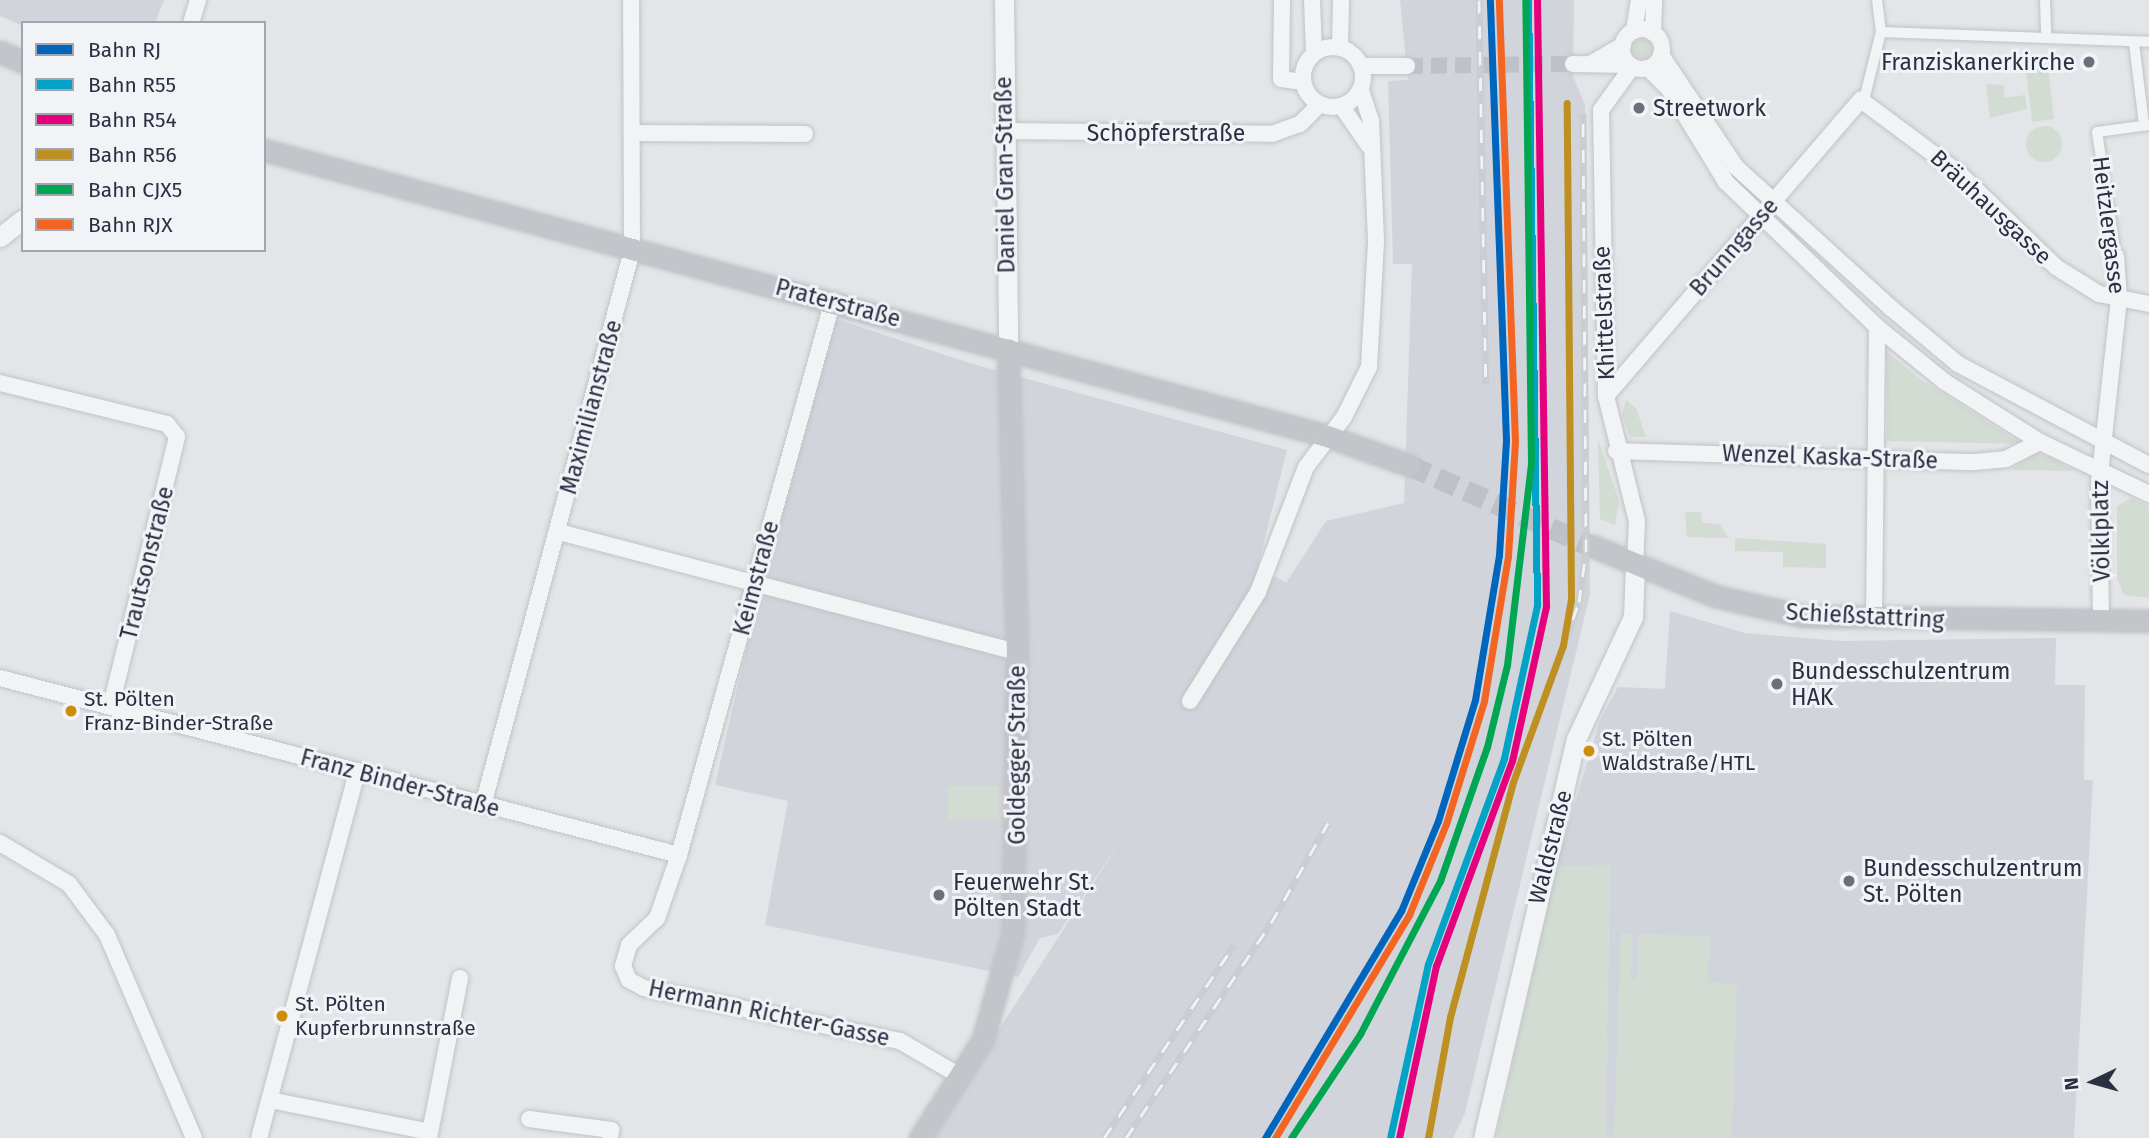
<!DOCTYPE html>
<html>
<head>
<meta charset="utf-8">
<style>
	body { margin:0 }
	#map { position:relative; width:2149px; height:1138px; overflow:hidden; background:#e3e5e8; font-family:"Fira Sans",sans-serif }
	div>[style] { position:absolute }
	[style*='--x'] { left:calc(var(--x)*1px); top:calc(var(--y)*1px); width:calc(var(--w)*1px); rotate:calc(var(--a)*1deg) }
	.built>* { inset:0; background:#d1d4db }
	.green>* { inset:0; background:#d2dcd3 }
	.round { border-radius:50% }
	.minor-tunnel>* { height:16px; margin-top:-8px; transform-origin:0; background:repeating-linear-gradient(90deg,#bec1c7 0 16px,transparent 0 24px) }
	.secondary-tunnel>* { height:21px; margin-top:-10.5px; transform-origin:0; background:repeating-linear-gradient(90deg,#bec1c7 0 21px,transparent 0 31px) }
	.roads { filter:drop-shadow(0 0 2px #c1c3c6) drop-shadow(0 0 2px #c1c3c6) }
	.pedestrian>* { height:10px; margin:-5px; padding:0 5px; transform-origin:5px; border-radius:5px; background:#f2f3f5 }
	.minor>* { height:16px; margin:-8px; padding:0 8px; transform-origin:8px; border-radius:8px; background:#f2f3f5 }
	.minor>.ring { margin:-8px; padding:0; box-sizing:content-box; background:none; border:16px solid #f2f3f5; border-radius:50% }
	.tertiary>* { height:19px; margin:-9.5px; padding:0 9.5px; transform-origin:9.5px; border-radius:9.5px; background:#f2f3f5 }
	.secondary>* { height:21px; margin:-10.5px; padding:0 10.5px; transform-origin:10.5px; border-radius:10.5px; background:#c3c5ca }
	.rail>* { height:7px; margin-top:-3.5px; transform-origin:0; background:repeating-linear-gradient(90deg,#f1f3f7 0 13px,#cbcdd0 0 26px); box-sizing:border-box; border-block:2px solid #cbcdd0 }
	.rail-1>* { height:7px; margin:-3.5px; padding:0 3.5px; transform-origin:3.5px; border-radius:3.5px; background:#0065bd }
	.rail-2>* { height:7px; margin:-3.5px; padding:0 3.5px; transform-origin:3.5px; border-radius:3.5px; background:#02a3c7 }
	.rail-3>* { height:7px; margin:-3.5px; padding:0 3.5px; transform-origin:3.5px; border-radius:3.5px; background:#e5007d }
	.rail-4>* { height:7px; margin:-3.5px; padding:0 3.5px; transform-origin:3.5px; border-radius:3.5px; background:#bd9021 }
	.rail-5>* { height:7px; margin:-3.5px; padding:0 3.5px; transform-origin:3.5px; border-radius:3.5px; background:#00a651 }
	.rail-6>* { height:7px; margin:-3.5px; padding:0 3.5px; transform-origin:3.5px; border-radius:3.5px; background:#f26522 }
	.dots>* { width:19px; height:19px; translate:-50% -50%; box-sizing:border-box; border:4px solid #f1f3f7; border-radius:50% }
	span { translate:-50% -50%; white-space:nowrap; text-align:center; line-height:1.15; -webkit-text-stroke:6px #f1f3f7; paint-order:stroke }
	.bus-label { font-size:21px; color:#293042 }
	.left { translate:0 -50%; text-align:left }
	.poi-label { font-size:23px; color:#293042 }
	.right { translate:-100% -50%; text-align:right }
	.street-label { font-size:23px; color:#293042 }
	.legend { position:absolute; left:21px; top:21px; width:245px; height:231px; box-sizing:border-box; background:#f1f3f7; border:2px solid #a1a5af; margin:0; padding:9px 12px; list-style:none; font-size:21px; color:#293042 }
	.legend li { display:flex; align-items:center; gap:14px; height:35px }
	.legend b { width:35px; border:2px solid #a1a5af }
	.north { position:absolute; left:2058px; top:1047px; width:70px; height:70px; -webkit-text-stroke:5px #f1f3f7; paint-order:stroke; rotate:265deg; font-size:19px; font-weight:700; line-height:28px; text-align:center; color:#293042 }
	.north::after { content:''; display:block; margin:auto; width:24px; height:32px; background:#293042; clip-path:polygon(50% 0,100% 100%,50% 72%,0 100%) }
</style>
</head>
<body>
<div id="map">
	<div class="built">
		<div style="clip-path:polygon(0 0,164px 0,155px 23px,23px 26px,0 16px)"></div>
		<div style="clip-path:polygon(1400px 0,1574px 0,1573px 76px,1585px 105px,1590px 594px,1465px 1113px,1453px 1138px,929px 1138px,1125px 834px,1058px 934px,1040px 938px,1018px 977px,765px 925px,788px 801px,715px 785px,764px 572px,836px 319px,973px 364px,1287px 450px,1258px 566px,1286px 583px,1326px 521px,1404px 503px,1412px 264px,1393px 264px,1388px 81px,1408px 80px)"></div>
		<div style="clip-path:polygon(1670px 611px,1745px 633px,1841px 641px,2056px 638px,2055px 685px,2085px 685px,2084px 780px,2093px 780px,2074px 1138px,1605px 1138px,1610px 866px,1556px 866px,1600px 720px,1618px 687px,1665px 689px)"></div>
	</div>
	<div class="green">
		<div class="round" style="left:1632px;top:39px;width:20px;height:20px"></div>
		<div style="clip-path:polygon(2025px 62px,2048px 65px,2054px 119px,2032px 122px)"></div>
		<div style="clip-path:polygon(1986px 84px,2004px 85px,2004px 98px,2025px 95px,2027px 109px,1990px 118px)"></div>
		<div class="round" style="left:2026px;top:126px;width:36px;height:36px"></div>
		<div style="clip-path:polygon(1881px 347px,1920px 379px,2022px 444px,1887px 441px,1887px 360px)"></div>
		<div style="clip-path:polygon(1626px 400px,1636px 408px,1646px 437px,1630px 437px,1622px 414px)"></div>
		<div style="clip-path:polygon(1598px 439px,1619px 501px,1615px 525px,1600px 519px)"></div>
		<div style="clip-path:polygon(2036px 453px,2051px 458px,2074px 471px,2011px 470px)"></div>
		<div style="clip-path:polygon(2131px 498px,2149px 506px,2149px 598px,2124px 595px,2117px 578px,2117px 506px)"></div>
		<div style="clip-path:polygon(1685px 512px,1701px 512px,1702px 523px,1720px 524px,1728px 538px,1687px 537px)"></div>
		<div style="clip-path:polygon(1735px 538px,1826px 544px,1826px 568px,1783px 567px,1783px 552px,1735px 551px)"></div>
		<div style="clip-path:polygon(948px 786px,999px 786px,999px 819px,948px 819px)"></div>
		<div style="clip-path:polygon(1610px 865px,1605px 1138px,1496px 1138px,1556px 866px)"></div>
		<div style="clip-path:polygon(1621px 933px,1632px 934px,1631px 980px,1637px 980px,1638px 934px,1710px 936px,1708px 982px,1737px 984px,1732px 1138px,1614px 1138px)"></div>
	</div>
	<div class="minor-tunnel">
		<div style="--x:1407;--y:66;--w:166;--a:-0.7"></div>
	</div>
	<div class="secondary-tunnel">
		<div style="--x:1409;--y:465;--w:200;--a:23.9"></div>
	</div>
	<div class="roads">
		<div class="pedestrian">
			<div style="--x:2045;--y:0;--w:36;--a:88"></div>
			<div style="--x:1881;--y:32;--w:268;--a:2.1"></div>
			<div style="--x:2134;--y:43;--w:83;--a:83"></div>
			<div style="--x:1864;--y:100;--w:70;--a:-76"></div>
			<div style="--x:1881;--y:32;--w:32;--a:-97"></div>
			<div style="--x:2116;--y:256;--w:125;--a:-98.7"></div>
			<div style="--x:2097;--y:132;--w:52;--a:-7.7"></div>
		</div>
		<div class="minor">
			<div style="--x:1282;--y:0;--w:79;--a:90.7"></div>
			<div style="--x:1281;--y:79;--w:21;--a:8"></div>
			<div style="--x:1312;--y:0;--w:53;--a:87.8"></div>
			<div style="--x:191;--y:23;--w:24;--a:-73"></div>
			<div class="ring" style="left:1622px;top:29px;width:24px;height:24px"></div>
			<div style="--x:1634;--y:31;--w:31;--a:-81"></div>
			<div style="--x:1653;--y:33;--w:33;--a:-88"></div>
			<div class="ring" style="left:1303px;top:47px;width:44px;height:44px"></div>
			<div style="--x:1340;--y:48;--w:48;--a:-88.8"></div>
			<div style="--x:1661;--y:55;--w:135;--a:56.2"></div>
			<div style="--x:1736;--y:167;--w:210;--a:42.3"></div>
			<div style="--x:1891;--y:308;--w:87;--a:39.9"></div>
			<div style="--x:1958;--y:364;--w:216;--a:27.9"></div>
			<div style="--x:1592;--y:63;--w:36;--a:-30"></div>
			<div style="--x:1573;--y:64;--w:57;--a:1"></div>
			<div style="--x:1361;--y:66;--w:46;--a:0"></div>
			<div style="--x:1632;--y:67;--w:53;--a:125.8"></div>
			<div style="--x:1601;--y:110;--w:286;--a:89"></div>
			<div style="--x:1606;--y:396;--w:129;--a:76.1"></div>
			<div style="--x:1637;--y:521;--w:44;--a:92.6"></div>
			<div style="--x:1648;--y:68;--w:30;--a:45"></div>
			<div style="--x:1669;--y:89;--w:109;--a:58.5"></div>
			<div style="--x:1726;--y:182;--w:209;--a:43.8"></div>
			<div style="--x:1877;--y:327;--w:87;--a:39"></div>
			<div style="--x:1945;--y:382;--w:112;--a:32.3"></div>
			<div style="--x:2040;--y:442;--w:121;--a:25.5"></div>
			<div style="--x:1342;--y:107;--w:47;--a:55.3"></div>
			<div style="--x:1004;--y:131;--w:268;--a:0.6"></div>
			<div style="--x:1272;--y:134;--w:30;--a:-20"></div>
			<div style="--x:1300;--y:124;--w:27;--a:-45"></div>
			<div style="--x:634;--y:133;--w:171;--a:0.3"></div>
			<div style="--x:833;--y:300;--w:576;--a:105.51"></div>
			<div style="--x:679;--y:855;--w:67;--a:109.2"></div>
			<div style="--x:657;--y:918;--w:39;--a:136"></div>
			<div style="--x:629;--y:945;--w:22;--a:106"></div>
			<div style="--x:623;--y:966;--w:15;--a:67"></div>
			<div style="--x:629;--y:980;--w:17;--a:28"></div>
			<div style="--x:644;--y:988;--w:261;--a:11.7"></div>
			<div style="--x:900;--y:1041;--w:69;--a:30.3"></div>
			<div style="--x:0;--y:383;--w:172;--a:13.8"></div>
			<div style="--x:167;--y:424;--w:16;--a:52"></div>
			<div style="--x:177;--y:437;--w:277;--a:103.8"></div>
			<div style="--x:1606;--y:396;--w:391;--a:-49.3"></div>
			<div style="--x:1861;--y:100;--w:122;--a:36.7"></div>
			<div style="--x:1959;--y:173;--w:135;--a:44.1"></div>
			<div style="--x:2056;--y:267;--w:51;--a:32.1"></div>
			<div style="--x:2099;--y:294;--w:51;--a:11.3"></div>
			<div style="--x:1616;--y:451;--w:358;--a:1.8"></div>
			<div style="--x:1974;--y:462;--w:32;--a:-5"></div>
			<div style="--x:2006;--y:459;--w:38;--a:-27"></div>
			<div style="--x:559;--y:532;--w:473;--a:14.7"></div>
			<div style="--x:1874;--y:620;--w:293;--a:-89.4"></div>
			<div style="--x:2101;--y:620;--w:137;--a:-90.8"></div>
			<div style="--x:2099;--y:483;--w:185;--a:-83.8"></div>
			<div style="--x:2119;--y:299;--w:43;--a:-94"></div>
			<div style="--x:0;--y:678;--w:702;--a:14.61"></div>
			<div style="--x:1190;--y:701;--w:128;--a:-58"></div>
			<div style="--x:1258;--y:592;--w:134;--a:-69"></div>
			<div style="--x:1306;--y:467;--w:63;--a:-52.8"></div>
			<div style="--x:1344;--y:417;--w:56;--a:-63.4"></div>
			<div style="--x:1369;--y:367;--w:127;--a:-86.8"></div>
			<div style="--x:1376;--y:240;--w:119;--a:-92.4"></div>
			<div style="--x:1371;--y:121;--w:33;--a:-108"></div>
			<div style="--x:483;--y:805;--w:574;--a:-74.95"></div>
			<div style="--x:632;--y:251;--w:251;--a:-90.2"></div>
			<div style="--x:0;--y:843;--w:80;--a:30.7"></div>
			<div style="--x:69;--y:884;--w:64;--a:53.3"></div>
			<div style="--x:107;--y:935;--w:221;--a:66.8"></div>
			<div style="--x:270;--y:1100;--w:163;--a:11.3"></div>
			<div style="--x:529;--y:1119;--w:83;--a:7.6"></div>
			<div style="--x:611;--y:1130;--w:8;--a:97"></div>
			<div style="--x:259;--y:1138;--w:379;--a:-75"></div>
			<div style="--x:429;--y:1138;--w:163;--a:-79"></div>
		</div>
		<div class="tertiary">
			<div style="--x:1004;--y:0;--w:349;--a:89.3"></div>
			<div style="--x:0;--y:237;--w:29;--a:-38"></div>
			<div style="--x:1483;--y:1138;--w:410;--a:-76.9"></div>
			<div style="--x:1576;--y:739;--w:135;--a:-65"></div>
			<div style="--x:1633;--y:617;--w:52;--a:-87.8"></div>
		</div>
		<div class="secondary">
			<div style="--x:0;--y:52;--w:25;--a:23"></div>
			<div style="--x:264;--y:150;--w:1101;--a:15.06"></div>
			<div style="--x:1327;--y:436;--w:87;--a:19.5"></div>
			<div style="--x:1592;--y:546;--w:133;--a:22.1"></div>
			<div style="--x:1715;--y:596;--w:90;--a:12.8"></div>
			<div style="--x:1803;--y:616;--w:346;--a:0.8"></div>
			<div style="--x:920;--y:1138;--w:117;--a:-57.5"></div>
			<div style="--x:983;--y:1039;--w:111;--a:-74.3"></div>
			<div style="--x:1013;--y:932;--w:280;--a:-89.2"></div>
			<div style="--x:1017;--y:652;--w:303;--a:-91.7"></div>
		</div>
	</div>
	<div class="rail">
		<div style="--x:1479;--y:0;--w:384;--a:89"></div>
		<div style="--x:1555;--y:668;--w:70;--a:-70"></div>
		<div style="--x:1579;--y:602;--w:50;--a:-82"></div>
		<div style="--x:1586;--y:552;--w:439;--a:-90.4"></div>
		<div style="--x:1104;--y:1138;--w:233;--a:-56"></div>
		<div style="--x:1126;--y:1138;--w:259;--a:-56"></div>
		<div style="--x:1271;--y:923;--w:115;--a:-60.3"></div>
	</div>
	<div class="rail-1">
		<div style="--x:1265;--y:1138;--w:265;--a:-59.1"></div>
		<div style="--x:1401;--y:911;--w:97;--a:-67.7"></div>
		<div style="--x:1438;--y:821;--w:127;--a:-73"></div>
		<div style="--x:1475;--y:700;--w:147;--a:-80.6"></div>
		<div style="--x:1499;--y:555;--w:115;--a:-86.5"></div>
		<div style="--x:1506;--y:440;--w:440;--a:-92.1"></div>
	</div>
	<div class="rail-2">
		<div style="--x:1390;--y:1138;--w:178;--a:-77.7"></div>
		<div style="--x:1428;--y:964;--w:220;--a:-69.7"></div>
		<div style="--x:1504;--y:758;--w:157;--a:-77.8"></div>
		<div style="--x:1537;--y:605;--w:605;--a:-90.85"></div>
	</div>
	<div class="rail-3">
		<div style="--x:1399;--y:1138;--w:176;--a:-77.9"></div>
		<div style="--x:1436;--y:966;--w:219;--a:-69.7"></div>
		<div style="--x:1512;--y:761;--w:159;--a:-77.6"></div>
		<div style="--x:1546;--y:606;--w:606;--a:-90.85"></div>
	</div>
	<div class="rail-4">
		<div style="--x:1428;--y:1138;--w:123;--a:-79.7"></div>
		<div style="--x:1450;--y:1017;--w:243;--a:-75"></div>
		<div style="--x:1513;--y:782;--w:146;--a:-69.9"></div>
		<div style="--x:1563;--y:645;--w:47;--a:-80.1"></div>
		<div style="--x:1571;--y:599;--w:496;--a:-90.5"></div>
	</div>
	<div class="rail-5">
		<div style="--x:1291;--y:1138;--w:125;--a:-56.4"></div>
		<div style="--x:1360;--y:1034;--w:173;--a:-62.4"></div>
		<div style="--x:1440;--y:881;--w:142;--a:-70.7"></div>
		<div style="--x:1487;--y:747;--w:84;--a:-76.3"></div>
		<div style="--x:1507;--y:665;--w:203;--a:-83.2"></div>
		<div style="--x:1531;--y:463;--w:463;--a:-90.7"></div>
	</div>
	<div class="rail-6">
		<div style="--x:1275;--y:1138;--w:260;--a:-59"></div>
		<div style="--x:1409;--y:915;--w:98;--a:-67.9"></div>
		<div style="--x:1446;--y:824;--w:129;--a:-72.8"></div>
		<div style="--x:1484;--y:701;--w:147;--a:-80.6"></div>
		<div style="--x:1508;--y:556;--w:115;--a:-86.5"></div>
		<div style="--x:1515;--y:441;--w:441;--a:-92.1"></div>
	</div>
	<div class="dots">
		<div style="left:2089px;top:62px;background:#6a6f7c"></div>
		<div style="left:1639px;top:108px;background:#6a6f7c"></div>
		<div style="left:1777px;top:684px;background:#6a6f7c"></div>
		<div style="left:71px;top:711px;background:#ce8e0d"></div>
		<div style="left:1589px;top:751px;background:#ce8e0d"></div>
		<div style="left:1849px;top:881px;background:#6a6f7c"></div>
		<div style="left:939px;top:895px;background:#6a6f7c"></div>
		<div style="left:282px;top:1016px;background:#ce8e0d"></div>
	</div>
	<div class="bus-label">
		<span class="left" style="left:84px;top:711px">St. Pölten<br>Franz-Binder-Straße</span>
		<span class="left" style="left:1602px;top:751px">St. Pölten<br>Waldstraße/HTL</span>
		<span class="left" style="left:295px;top:1016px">St. Pölten<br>Kupferbrunnstraße</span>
	</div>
	<div class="poi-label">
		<span class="right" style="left:2075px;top:62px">Franziskanerkirche</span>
		<span class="left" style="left:1653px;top:108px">Streetwork</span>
		<span class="left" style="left:1791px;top:684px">Bundesschulzentrum<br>HAK</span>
		<span class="left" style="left:1863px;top:881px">Bundesschulzentrum<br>St. Pölten</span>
		<span class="left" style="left:953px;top:895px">Feuerwehr St.<br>Pölten Stadt</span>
	</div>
	<div class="street-label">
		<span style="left:1166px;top:133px">Schöpferstraße</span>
		<span style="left:1005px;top:175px;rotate:-91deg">Daniel Gran-Straße</span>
		<span style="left:1991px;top:207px;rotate:43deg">Bräuhausgasse</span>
		<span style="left:2109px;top:225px;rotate:83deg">Heitzlergasse</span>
		<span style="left:1734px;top:247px;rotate:-49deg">Brunngasse</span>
		<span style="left:838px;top:303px;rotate:15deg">Praterstraße</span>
		<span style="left:1604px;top:313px;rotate:-92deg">Khittelstraße</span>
		<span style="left:591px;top:407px;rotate:-75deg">Maximilianstraße</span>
		<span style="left:1830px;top:457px;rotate:2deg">Wenzel Kaska-Straße</span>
		<span style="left:2101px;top:531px;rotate:-91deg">Völklplatz</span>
		<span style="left:147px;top:563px;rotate:-76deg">Trautsonstraße</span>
		<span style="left:756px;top:578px;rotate:-75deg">Keimstraße</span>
		<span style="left:1865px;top:616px;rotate:3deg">Schießstattring</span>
		<span style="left:1017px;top:755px;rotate:-90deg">Goldegger Straße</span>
		<span style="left:400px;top:783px;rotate:15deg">Franz Binder-Straße</span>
		<span style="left:1550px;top:847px;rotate:-76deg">Waldstraße</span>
		<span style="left:769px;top:1013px;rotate:12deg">Hermann Richter-Gasse</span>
	</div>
	<ul class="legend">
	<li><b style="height:9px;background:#0065bd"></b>Bahn RJ</li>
	<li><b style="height:9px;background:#02a3c7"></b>Bahn R55</li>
	<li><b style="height:9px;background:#e5007d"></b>Bahn R54</li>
	<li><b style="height:9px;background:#bd9021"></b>Bahn R56</li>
	<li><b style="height:9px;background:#00a651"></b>Bahn CJX5</li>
	<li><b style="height:9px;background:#f26522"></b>Bahn RJX</li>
	</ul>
	<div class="north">N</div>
</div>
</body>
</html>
